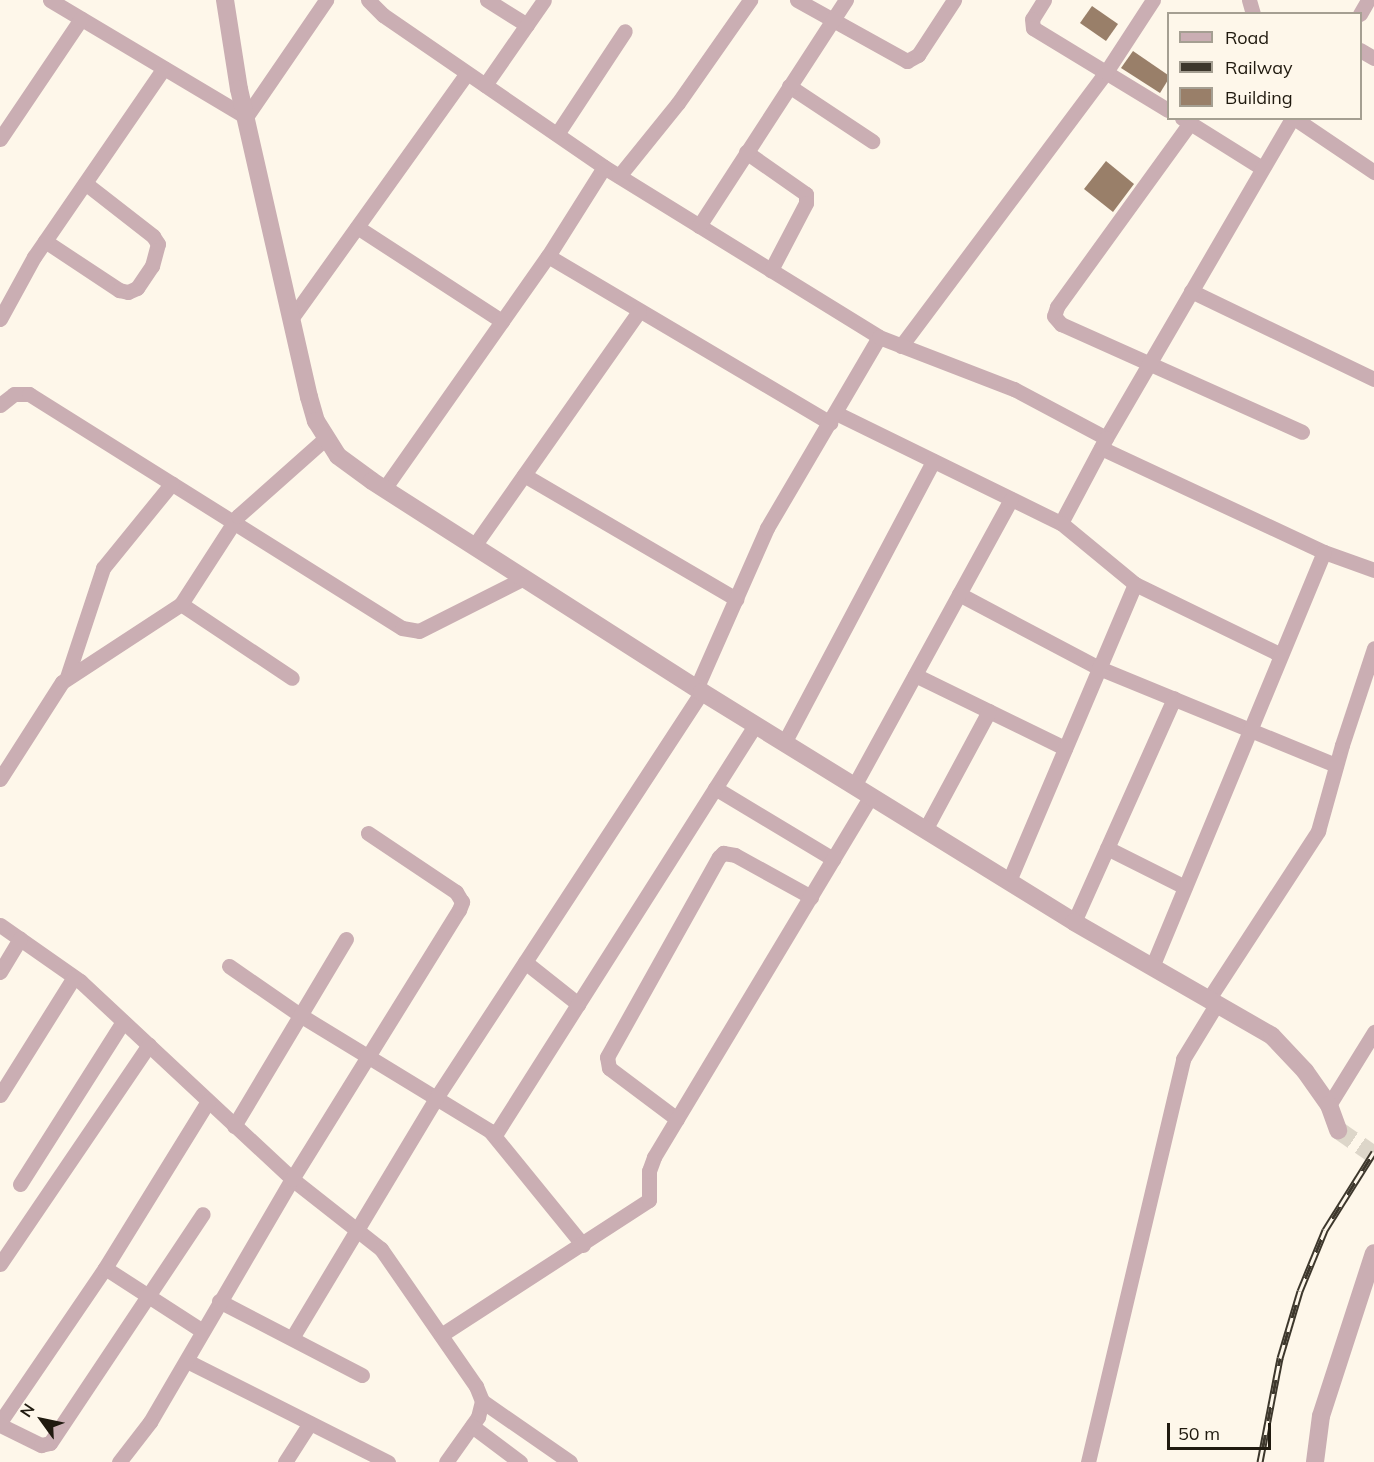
<!DOCTYPE html>
<html>
<head>
<meta charset="utf-8">
<style>
	body { margin:0 }
	#map { position:relative; width:1374px; height:1462px; overflow:hidden; background:#fef7ea; font-family:Mulish,sans-serif }
	div>[style] { position:absolute }
	[style*='--x'] { left:calc(var(--x)*1px); top:calc(var(--y)*1px); width:calc(var(--w)*1px); rotate:calc(var(--a)*1deg) }
	.building>* { inset:0; background:#997f69 }
	.tertiary-tunnel>* { height:18px; margin-top:-9px; transform-origin:0; background:repeating-linear-gradient(90deg,#ddd6c9 0 18px,transparent 0 27px) }
	.minor>* { height:15px; margin:-7.5px; padding:0 7.5px; transform-origin:7.5px; border-radius:7.5px; background:#caaeb3 }
	.tertiary>* { height:18px; margin:-9px; padding:0 9px; transform-origin:9px; border-radius:9px; background:#caaeb3 }
	.rail>* { height:7px; margin-top:-3.5px; transform-origin:0; background:repeating-linear-gradient(90deg,#fef7ea 0 14px,#3d372c 0 28px); box-sizing:border-box; border-block:2px solid #3d372c }
	span { translate:-50% -50%; white-space:nowrap; text-align:center; line-height:1.15; -webkit-text-stroke:5px #fef7ea; paint-order:stroke }
	.legend { position:absolute; left:1167px; top:12px; width:195px; height:108px; box-sizing:border-box; background:#fef7ea; border:2px solid #a59f92; margin:0; padding:8px 10px; list-style:none; font-size:18px; color:#201a0f }
	.legend li { display:flex; align-items:center; gap:12px; height:30px }
	.legend b { width:30px; border:2px solid #a59f92 }
	.north { position:absolute; left:12px; top:1390px; width:60px; height:60px; -webkit-text-stroke:4px #fef7ea; paint-order:stroke; rotate:303deg; font-size:16px; font-weight:700; line-height:24px; text-align:center; color:#201a0f }
	.north::after { content:''; display:block; margin:auto; width:21px; height:27px; background:#201a0f; clip-path:polygon(50% 0,100% 100%,50% 72%,0 100%) }
	.scale { position:absolute; left:1167px; top:1423px; width:104px; height:27px; box-sizing:border-box; border:3px solid #201a0f; border-top:0; padding-left:8px; font-size:18px; line-height:21px; white-space:nowrap; color:#201a0f; -webkit-text-stroke:4px #fef7ea; paint-order:stroke }
</style>
</head>
<body>
<div id="map">
	<div class="building">
		<div style="clip-path:polygon(1092px 6px,1118px 24px,1106px 41px,1080px 23px)"></div>
		<div style="clip-path:polygon(1133px 51px,1168px 75px,1168px 80px,1160px 93px,1121px 68px)"></div>
		<div style="clip-path:polygon(1106px 161px,1134px 184px,1113px 212px,1084px 189px)"></div>
	</div>
	<div class="tertiary-tunnel">
		<div style="--x:1338;--y:1130;--w:44;--a:34.8"></div>
	</div>
	<div class="minor">
		<div style="--x:50;--y:0;--w:228;--a:30.8"></div>
		<div style="--x:246;--y:117;--w:142;--a:-55.6"></div>
		<div style="--x:368;--y:0;--w:21;--a:45"></div>
		<div style="--x:383;--y:15;--w:268;--a:34.5"></div>
		<div style="--x:604;--y:167;--w:323;--a:31.7"></div>
		<div style="--x:487;--y:0;--w:47;--a:32"></div>
		<div style="--x:797;--y:0;--w:126;--a:29"></div>
		<div style="--x:907;--y:61;--w:13;--a:-29"></div>
		<div style="--x:918;--y:55;--w:66;--a:-56.8"></div>
		<div style="--x:1044;--y:0;--w:22;--a:122"></div>
		<div style="--x:1032;--y:19;--w:9;--a:84"></div>
		<div style="--x:1033;--y:28;--w:158;--a:31.3"></div>
		<div style="--x:1249;--y:0;--w:15;--a:74"></div>
		<div style="--x:1360;--y:14;--w:16;--a:-60"></div>
		<div style="--x:1360;--y:50;--w:16;--a:30"></div>
		<div style="--x:485;--y:85;--w:103;--a:-55.2"></div>
		<div style="--x:789;--y:86;--w:100;--a:33.5"></div>
		<div style="--x:1182;--y:118;--w:94;--a:32"></div>
		<div style="--x:1294;--y:118;--w:97;--a:34"></div>
		<div style="--x:1190;--y:123;--w:227;--a:125.9"></div>
		<div style="--x:1057;--y:307;--w:9;--a:108"></div>
		<div style="--x:1054;--y:316;--w:11;--a:49"></div>
		<div style="--x:1061;--y:324;--w:264;--a:24.1"></div>
		<div style="--x:557;--y:134;--w:123;--a:-56.6"></div>
		<div style="--x:0;--y:139;--w:145;--a:-56"></div>
		<div style="--x:746;--y:152;--w:73;--a:35"></div>
		<div style="--x:806;--y:194;--w:9;--a:90"></div>
		<div style="--x:806;--y:203;--w:76;--a:117.6"></div>
		<div style="--x:619;--y:176;--w:94;--a:-51.1"></div>
		<div style="--x:678;--y:103;--w:126;--a:-55"></div>
		<div style="--x:699;--y:226;--w:270;--a:-57"></div>
		<div style="--x:357;--y:227;--w:173;--a:33"></div>
		<div style="--x:45;--y:241;--w:89;--a:33.5"></div>
		<div style="--x:119;--y:290;--w:9;--a:13"></div>
		<div style="--x:128;--y:292;--w:10;--a:-24"></div>
		<div style="--x:137;--y:288;--w:27;--a:-56"></div>
		<div style="--x:152;--y:266;--w:23;--a:-75"></div>
		<div style="--x:158;--y:244;--w:9;--a:-122"></div>
		<div style="--x:153;--y:236;--w:86;--a:-142.1"></div>
		<div style="--x:548;--y:256;--w:328;--a:30.6"></div>
		<div style="--x:1191;--y:291;--w:203;--a:25.7"></div>
		<div style="--x:0;--y:319;--w:71;--a:-61.3"></div>
		<div style="--x:34;--y:257;--w:229;--a:-55.5"></div>
		<div style="--x:291;--y:319;--w:302;--a:-54.4"></div>
		<div style="--x:901;--y:346;--w:342;--a:-53.2"></div>
		<div style="--x:1106;--y:72;--w:86;--a:-56.9"></div>
		<div style="--x:0;--y:405;--w:18;--a:-38"></div>
		<div style="--x:14;--y:394;--w:15;--a:0"></div>
		<div style="--x:29;--y:394;--w:440;--a:32.1"></div>
		<div style="--x:402;--y:628;--w:17;--a:10"></div>
		<div style="--x:419;--y:631;--w:118;--a:-26.8"></div>
		<div style="--x:836;--y:413;--w:250;--a:26.1"></div>
		<div style="--x:1106;--y:438;--w:370;--a:-59.8"></div>
		<div style="--x:1101;--y:448;--w:246;--a:25"></div>
		<div style="--x:1324;--y:552;--w:53;--a:19.8"></div>
		<div style="--x:524;--y:475;--w:246;--a:30.3"></div>
		<div style="--x:384;--y:489;--w:285;--a:-54.9"></div>
		<div style="--x:548;--y:256;--w:105;--a:-57.8"></div>
		<div style="--x:474;--y:546;--w:287;--a:-54.9"></div>
		<div style="--x:1135;--y:584;--w:162;--a:25.9"></div>
		<div style="--x:959;--y:594;--w:158;--a:27.9"></div>
		<div style="--x:1099;--y:668;--w:256;--a:22.3"></div>
		<div style="--x:181;--y:604;--w:133;--a:33.7"></div>
		<div style="--x:915;--y:675;--w:167;--a:26"></div>
		<div style="--x:67;--y:677;--w:115;--a:-71.7"></div>
		<div style="--x:103;--y:568;--w:109;--a:-50.9"></div>
		<div style="--x:696;--y:689;--w:176;--a:-66.2"></div>
		<div style="--x:767;--y:528;--w:221;--a:-59.6"></div>
		<div style="--x:879;--y:337;--w:145;--a:21.1"></div>
		<div style="--x:1014;--y:389;--w:104;--a:28"></div>
		<div style="--x:1106;--y:438;--w:96;--a:117.9"></div>
		<div style="--x:1061;--y:523;--w:96;--a:39.5"></div>
		<div style="--x:1135;--y:584;--w:323;--a:113"></div>
		<div style="--x:784;--y:743;--w:319;--a:-62.1"></div>
		<div style="--x:0;--y:779;--w:115;--a:-57.4"></div>
		<div style="--x:62;--y:682;--w:142;--a:-33.2"></div>
		<div style="--x:181;--y:604;--w:105;--a:-57.1"></div>
		<div style="--x:238;--y:516;--w:118;--a:-41.6"></div>
		<div style="--x:854;--y:786;--w:327;--a:-61.3"></div>
		<div style="--x:715;--y:788;--w:138;--a:31"></div>
		<div style="--x:925;--y:830;--w:135;--a:-61.7"></div>
		<div style="--x:1107;--y:848;--w:87;--a:26.6"></div>
		<div style="--x:1074;--y:922;--w:245;--a:-65.9"></div>
		<div style="--x:0;--y:925;--w:98;--a:35"></div>
		<div style="--x:80;--y:981;--w:290;--a:43"></div>
		<div style="--x:292;--y:1179;--w:113;--a:38.2"></div>
		<div style="--x:381;--y:1249;--w:167;--a:55.3"></div>
		<div style="--x:476;--y:1386;--w:16;--a:68"></div>
		<div style="--x:482;--y:1401;--w:16;--a:104"></div>
		<div style="--x:478;--y:1417;--w:55;--a:125.4"></div>
		<div style="--x:525;--y:962;--w:68;--a:38.4"></div>
		<div style="--x:229;--y:966;--w:86;--a:34.6"></div>
		<div style="--x:300;--y:1015;--w:223;--a:31.4"></div>
		<div style="--x:490;--y:1131;--w:147;--a:50.8"></div>
		<div style="--x:1152;--y:967;--w:449;--a:-67.5"></div>
		<div style="--x:0;--y:972;--w:39;--a:-59"></div>
		<div style="--x:1208;--y:1000;--w:202;--a:-56.9"></div>
		<div style="--x:1318;--y:831;--w:89;--a:-74.4"></div>
		<div style="--x:1342;--y:745;--w:102;--a:-71.7"></div>
		<div style="--x:0;--y:1095;--w:139;--a:-57.9"></div>
		<div style="--x:1329;--y:1105;--w:86;--a:-58.3"></div>
		<div style="--x:677;--y:1119;--w:85;--a:-143.1"></div>
		<div style="--x:609;--y:1068;--w:11;--a:-100"></div>
		<div style="--x:607;--y:1057;--w:229;--a:-60.8"></div>
		<div style="--x:719;--y:857;--w:6;--a:-45"></div>
		<div style="--x:723;--y:853;--w:12;--a:9"></div>
		<div style="--x:735;--y:855;--w:87;--a:28.9"></div>
		<div style="--x:234;--y:1126;--w:218;--a:-59.1"></div>
		<div style="--x:495;--y:1135;--w:485;--a:-57.6"></div>
		<div style="--x:20;--y:1184;--w:192;--a:-57.6"></div>
		<div style="--x:0;--y:1264;--w:265;--a:-55.8"></div>
		<div style="--x:105;--y:1268;--w:114;--a:32.9"></div>
		<div style="--x:219;--y:1301;--w:161;--a:27.4"></div>
		<div style="--x:441;--y:1335;--w:248;--a:-33"></div>
		<div style="--x:649;--y:1200;--w:29;--a:-90"></div>
		<div style="--x:649;--y:1171;--w:15;--a:-70"></div>
		<div style="--x:654;--y:1157;--w:421;--a:-59"></div>
		<div style="--x:292;--y:1338;--w:280;--a:-59"></div>
		<div style="--x:436;--y:1098;--w:485;--a:-56.8"></div>
		<div style="--x:187;--y:1361;--w:225;--a:26.7"></div>
		<div style="--x:482;--y:1401;--w:107;--a:34.7"></div>
		<div style="--x:0;--y:1422;--w:186;--a:-55.7"></div>
		<div style="--x:105;--y:1268;--w:196;--a:-58.3"></div>
		<div style="--x:0;--y:1425;--w:46;--a:26"></div>
		<div style="--x:41;--y:1445;--w:9;--a:-13"></div>
		<div style="--x:50;--y:1443;--w:275;--a:-56.3"></div>
		<div style="--x:472;--y:1426;--w:60;--a:36.9"></div>
		<div style="--x:119;--y:1462;--w:51;--a:-52.2"></div>
		<div style="--x:150;--y:1422;--w:281;--a:-59.7"></div>
		<div style="--x:292;--y:1179;--w:317;--a:-58.2"></div>
		<div style="--x:459;--y:910;--w:9;--a:-69"></div>
		<div style="--x:462;--y:902;--w:12;--a:-121"></div>
		<div style="--x:456;--y:892;--w:106;--a:-146.2"></div>
		<div style="--x:285;--y:1462;--w:46;--a:-57.3"></div>
		<div style="--x:1088;--y:1462;--w:414;--a:-76.7"></div>
		<div style="--x:1183;--y:1059;--w:63;--a:-58.6"></div>
	</div>
	<div class="tertiary">
		<div style="--x:225;--y:0;--w:90;--a:81.1"></div>
		<div style="--x:239;--y:89;--w:316;--a:77.2"></div>
		<div style="--x:309;--y:397;--w:25;--a:74"></div>
		<div style="--x:316;--y:421;--w:41;--a:57.8"></div>
		<div style="--x:338;--y:456;--w:42;--a:36.3"></div>
		<div style="--x:372;--y:481;--w:392;--a:32.6"></div>
		<div style="--x:702;--y:692;--w:437;--a:31.7"></div>
		<div style="--x:1074;--y:922;--w:228;--a:29.9"></div>
		<div style="--x:1272;--y:1036;--w:48;--a:46.7"></div>
		<div style="--x:1305;--y:1071;--w:42;--a:54.8"></div>
		<div style="--x:1329;--y:1105;--w:27;--a:70"></div>
		<div style="--x:1315;--y:1462;--w:46;--a:-82.6"></div>
		<div style="--x:1321;--y:1416;--w:171;--a:-72"></div>
	</div>
	<div class="rail">
		<div style="--x:1260;--y:1462;--w:106;--a:-79.1"></div>
		<div style="--x:1280;--y:1358;--w:70;--a:-73.4"></div>
		<div style="--x:1300;--y:1291;--w:66;--a:-67.7"></div>
		<div style="--x:1325;--y:1230;--w:92;--a:-57.9"></div>
	</div>
	<ul class="legend">
	<li><b style="height:8px;background:#caaeb3"></b>Road</li>
	<li><b style="height:8px;background:#3d372c"></b>Railway</li>
	<li><b style="height:16px;background:#997f69"></b>Building</li>
	</ul>
	<div class="north">N</div>
	<div class="scale">50 m</div>
</div>
</body>
</html>
